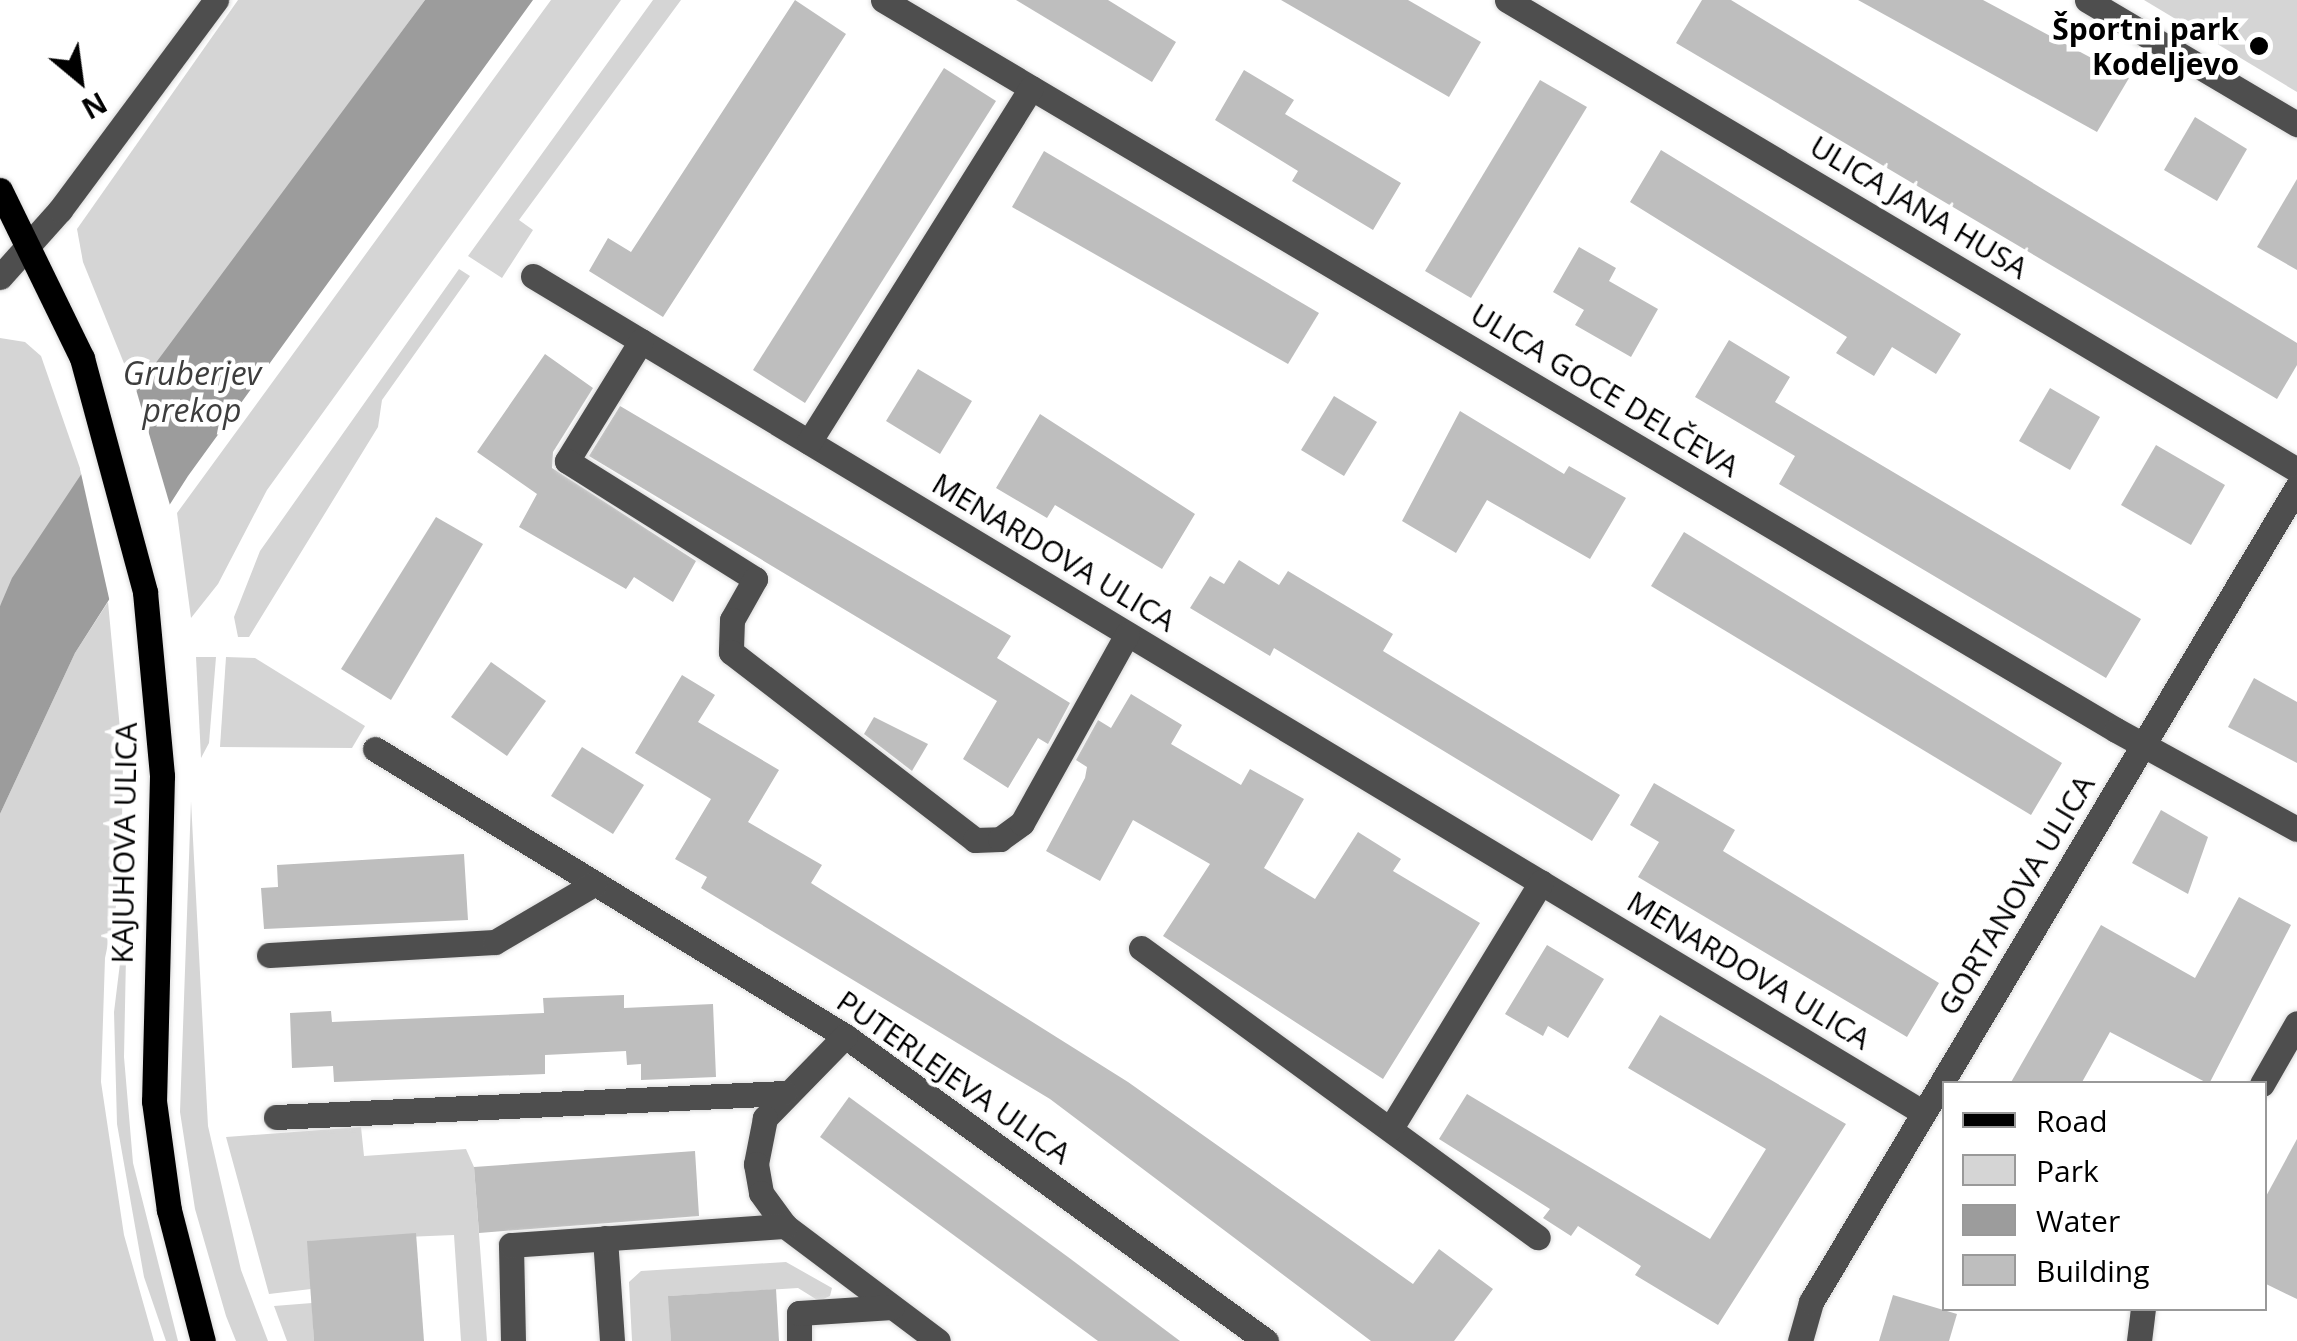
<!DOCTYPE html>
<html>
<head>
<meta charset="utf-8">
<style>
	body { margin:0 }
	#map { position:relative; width:2297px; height:1341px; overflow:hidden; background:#fff; font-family:"Open Sans",sans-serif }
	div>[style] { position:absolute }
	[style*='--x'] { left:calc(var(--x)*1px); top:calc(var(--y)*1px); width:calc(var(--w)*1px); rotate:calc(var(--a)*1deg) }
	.green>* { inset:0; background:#d5d5d5 }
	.water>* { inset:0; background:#9c9c9c }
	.pier>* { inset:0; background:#fff }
	.building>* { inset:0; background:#bebebe }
	.roads { filter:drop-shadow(0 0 2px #dbdbdb) drop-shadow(0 0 2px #dbdbdb) }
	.minor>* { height:25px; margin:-12.5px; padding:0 12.5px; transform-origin:12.5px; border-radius:12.5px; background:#4e4e4e }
	.major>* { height:25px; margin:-12.5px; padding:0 12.5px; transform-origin:12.5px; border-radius:12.5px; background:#000 }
	.dots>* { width:28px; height:28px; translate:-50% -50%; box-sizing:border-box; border:5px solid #fff; border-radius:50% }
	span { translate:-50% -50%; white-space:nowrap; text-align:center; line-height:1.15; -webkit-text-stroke:9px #fff; paint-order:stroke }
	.poi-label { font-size:30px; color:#000; font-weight:700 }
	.right { translate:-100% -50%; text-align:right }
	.street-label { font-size:30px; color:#000 }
	.water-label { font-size:32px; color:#3d3d3d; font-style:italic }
	.legend { position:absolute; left:1942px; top:1081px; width:325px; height:230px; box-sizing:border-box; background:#fff; border:2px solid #999; margin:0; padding:12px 18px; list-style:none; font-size:30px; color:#000 }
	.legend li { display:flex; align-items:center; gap:20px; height:50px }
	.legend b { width:50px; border:2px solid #999 }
	.north { position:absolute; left:30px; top:30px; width:100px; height:100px; -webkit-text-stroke:8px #fff; paint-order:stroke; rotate:151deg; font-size:28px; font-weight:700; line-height:40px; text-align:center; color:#000 }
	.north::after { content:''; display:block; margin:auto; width:35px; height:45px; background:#000; clip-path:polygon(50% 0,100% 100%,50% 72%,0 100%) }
</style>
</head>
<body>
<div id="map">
	<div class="green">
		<div style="clip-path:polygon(238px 0,425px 0,136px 393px,83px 262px,77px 229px)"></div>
		<div style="clip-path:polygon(551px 0,621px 0,267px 490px,218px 584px,191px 618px,177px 513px)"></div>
		<div style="clip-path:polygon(653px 0,681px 0,519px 220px,533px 230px,502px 278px,468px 256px)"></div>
		<div style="clip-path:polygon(2144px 0,2297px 0,2297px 92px)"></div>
		<div style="clip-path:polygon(459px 269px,470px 276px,382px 400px,378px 427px,249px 637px,238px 637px,234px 617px,260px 551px)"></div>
		<div style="clip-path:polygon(0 338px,25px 342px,41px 356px,82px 474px,0 606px)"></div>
		<div style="clip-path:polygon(108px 602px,123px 761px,121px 883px,105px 958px,101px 1082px,124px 1235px,154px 1341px,0 1341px,0 814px,75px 653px)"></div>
		<div style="clip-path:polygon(196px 657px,216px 657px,209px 743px,201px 758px)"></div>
		<div style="clip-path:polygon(226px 657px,255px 658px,365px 726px,352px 748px,220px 747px)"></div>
		<div style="clip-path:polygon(191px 801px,208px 1126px,241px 1270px,268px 1341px,236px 1341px,226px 1316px,195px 1209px,180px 1112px)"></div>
		<div style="clip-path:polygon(127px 906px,124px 1057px,133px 1163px,178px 1341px,166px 1341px,144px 1277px,117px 1124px,114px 1012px)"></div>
		<div style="clip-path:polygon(361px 1127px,364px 1156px,466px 1149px,474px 1167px,487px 1341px,461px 1341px,454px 1235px,308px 1241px,311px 1289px,269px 1294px,226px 1137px)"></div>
		<div style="clip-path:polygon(786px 1262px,832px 1288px,830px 1296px,819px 1301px,798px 1288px,669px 1296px,671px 1341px,632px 1341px,629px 1282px,641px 1271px)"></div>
		<div style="clip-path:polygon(312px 1303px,314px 1341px,287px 1341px,274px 1306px)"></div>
	</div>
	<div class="water">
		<div style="clip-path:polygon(425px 0,533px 0,188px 476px,75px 653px,0 814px,0 606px,12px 578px,152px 368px)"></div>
	</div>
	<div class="pier">
		<div style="clip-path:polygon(135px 386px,172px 512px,111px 607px,80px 469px)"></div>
	</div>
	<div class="building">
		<div style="clip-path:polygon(795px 0,846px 34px,663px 317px,589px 271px,608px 238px,631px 252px)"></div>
		<div style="clip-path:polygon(1016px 0,1108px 0,1176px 42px,1152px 82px)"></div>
		<div style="clip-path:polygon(1281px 0,1408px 0,1481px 42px,1449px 97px)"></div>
		<div style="clip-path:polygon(1702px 0,1731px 0,2297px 343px,2297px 365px,2277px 399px,1676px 43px)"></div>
		<div style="clip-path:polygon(1858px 0,1983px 0,2129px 78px,2097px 132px)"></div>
		<div style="clip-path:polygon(944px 68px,996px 101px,805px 403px,753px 370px)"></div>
		<div style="clip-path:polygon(1244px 70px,1294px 100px,1285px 114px,1401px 183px,1373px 230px,1292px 181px,1298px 171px,1215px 120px)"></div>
		<div style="clip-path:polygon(1540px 80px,1587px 107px,1471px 298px,1425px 271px)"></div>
		<div style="clip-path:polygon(2195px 117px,2247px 149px,2217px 201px,2164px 170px)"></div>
		<div style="clip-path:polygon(1661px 150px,1961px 334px,1936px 374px,1892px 347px,1874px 376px,1836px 353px,1847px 337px,1630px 202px)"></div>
		<div style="clip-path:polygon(1044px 151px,1319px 313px,1288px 364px,1012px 207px)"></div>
		<div style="clip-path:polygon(2297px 179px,2297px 270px,2257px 247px)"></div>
		<div style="clip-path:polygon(1579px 247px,1616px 268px,1609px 281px,1658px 309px,1631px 357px,1575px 325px,1584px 310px,1553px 292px)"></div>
		<div style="clip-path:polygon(1729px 340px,1790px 377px,1775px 402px,2141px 619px,2106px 678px,1779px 484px,1795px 456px,1695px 397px)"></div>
		<div style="clip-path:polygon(545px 354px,593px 388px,553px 452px,552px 468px,696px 561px,673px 602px,634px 577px,626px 589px,519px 527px,537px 494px,477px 452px)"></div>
		<div style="clip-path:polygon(918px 369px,972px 401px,940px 454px,886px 421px)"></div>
		<div style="clip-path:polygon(2050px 388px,2100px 417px,2070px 470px,2019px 441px)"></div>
		<div style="clip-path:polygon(1334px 396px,1377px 422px,1344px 476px,1301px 450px)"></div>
		<div style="clip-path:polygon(620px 406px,1011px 636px,997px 658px,1070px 703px,1048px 744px,1038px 738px,1008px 788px,963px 759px,997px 701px,589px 456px)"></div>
		<div style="clip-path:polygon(1460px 411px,1564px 474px,1569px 466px,1626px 498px,1590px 559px,1487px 500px,1456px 553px,1402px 521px)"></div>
		<div style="clip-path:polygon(1040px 414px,1195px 514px,1162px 569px,1055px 505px,1047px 518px,996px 488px)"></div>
		<div style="clip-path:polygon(2156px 445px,2225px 485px,2191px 545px,2121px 505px)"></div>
		<div style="clip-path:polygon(436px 517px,483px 544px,391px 700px,341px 669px)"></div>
		<div style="clip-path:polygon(1684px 532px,2062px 763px,2031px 815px,1651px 586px)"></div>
		<div style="clip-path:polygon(1239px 560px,1279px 585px,1288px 571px,1393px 634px,1383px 651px,1620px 795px,1592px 841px,1274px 648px,1270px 656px,1190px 608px,1210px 576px,1224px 584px)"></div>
		<div style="clip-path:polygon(491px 662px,546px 701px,507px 756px,451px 717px)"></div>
		<div style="clip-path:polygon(682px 675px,715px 695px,698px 722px,779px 770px,748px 822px,822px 865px,811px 883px,1128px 1082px,1413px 1284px,1439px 1249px,1493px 1289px,1454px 1341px,1371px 1341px,1050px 1099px,701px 888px,707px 877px,675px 859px,711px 799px,635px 753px)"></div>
		<div style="clip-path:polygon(2254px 678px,2297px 702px,2297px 763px,2228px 727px)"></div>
		<div style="clip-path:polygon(1131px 694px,1182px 725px,1171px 744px,1241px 785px,1250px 769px,1304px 799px,1264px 868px,1315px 899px,1358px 832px,1401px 859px,1393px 871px,1480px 923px,1383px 1079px,1163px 936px,1210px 864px,1133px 820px,1100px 881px,1046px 851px,1085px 778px,1087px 767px,1076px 760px,1098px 720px,1111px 728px)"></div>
		<div style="clip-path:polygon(874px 717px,928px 744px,912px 771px,864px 734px)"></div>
		<div style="clip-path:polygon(582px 747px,644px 785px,613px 834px,551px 796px)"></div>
		<div style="clip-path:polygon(1654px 783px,1735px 830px,1723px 851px,1939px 983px,1907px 1037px,1638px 877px,1659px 842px,1630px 825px)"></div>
		<div style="clip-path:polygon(2161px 810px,2208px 837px,2188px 894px,2132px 863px)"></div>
		<div style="clip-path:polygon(464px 854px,468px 920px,264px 929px,261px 888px,278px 887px,277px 865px)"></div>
		<div style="clip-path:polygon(2239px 897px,2291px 925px,2209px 1084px,2110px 1032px,2081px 1084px,2010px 1084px,2101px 925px,2195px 978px)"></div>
		<div style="clip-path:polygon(1547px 945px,1604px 979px,1568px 1038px,1548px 1026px,1543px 1036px,1505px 1014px)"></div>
		<div style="clip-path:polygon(624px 995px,624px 1008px,713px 1004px,716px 1077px,641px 1080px,641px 1064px,627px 1065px,626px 1051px,545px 1055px,545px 1074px,334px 1082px,333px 1066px,292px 1068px,290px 1013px,331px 1011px,332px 1022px,544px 1013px,543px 998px)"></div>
		<div style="clip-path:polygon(1660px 1015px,1846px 1124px,1718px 1325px,1635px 1275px,1641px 1266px,1578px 1226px,1571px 1236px,1543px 1218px,1550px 1209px,1439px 1139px,1467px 1094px,1710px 1239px,1766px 1149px,1628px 1068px)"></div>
		<div style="clip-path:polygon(849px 1097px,1068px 1257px,1180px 1341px,1098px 1341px,820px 1137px)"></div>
		<div style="clip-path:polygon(2297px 1139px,2297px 1299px,2264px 1283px,2264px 1200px)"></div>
		<div style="clip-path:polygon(695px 1151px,699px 1216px,479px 1233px,474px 1167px)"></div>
		<div style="clip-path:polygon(416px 1233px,424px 1341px,314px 1341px,307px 1241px)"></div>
		<div style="clip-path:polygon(776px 1289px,779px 1341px,671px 1341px,668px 1296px)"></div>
		<div style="clip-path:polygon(1893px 1295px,1957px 1314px,1949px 1341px,1879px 1341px)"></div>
	</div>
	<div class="roads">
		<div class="minor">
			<div style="--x:883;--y:0;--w:1433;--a:30.63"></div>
			<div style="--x:2116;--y:730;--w:206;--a:28.7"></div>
			<div style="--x:1507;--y:0;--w:919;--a:30.75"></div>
			<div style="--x:2087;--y:0;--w:244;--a:30.6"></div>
			<div style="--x:533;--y:276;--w:1623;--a:31.04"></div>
			<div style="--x:0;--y:277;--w:90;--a:-48.2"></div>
			<div style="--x:60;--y:210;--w:262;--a:-53.4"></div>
			<div style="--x:641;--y:341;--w:141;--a:121.7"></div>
			<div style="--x:567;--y:461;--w:222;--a:32.1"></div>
			<div style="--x:755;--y:579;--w:47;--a:119.3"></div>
			<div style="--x:732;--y:620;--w:32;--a:92"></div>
			<div style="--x:731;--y:652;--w:308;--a:37.6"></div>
			<div style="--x:975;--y:840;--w:25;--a:-2"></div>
			<div style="--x:1000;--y:839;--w:27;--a:-36"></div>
			<div style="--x:1022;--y:823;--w:216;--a:-60.9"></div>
			<div style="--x:809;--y:442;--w:418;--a:-57.9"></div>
			<div style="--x:375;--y:749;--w:551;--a:31.41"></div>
			<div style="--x:845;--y:1036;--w:520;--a:35.92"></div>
			<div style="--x:1141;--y:948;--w:491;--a:36.1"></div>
			<div style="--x:269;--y:955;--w:226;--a:-3.3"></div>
			<div style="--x:495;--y:942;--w:115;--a:-30.4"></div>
			<div style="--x:845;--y:1036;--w:115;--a:134.3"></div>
			<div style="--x:765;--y:1118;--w:47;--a:101.1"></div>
			<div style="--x:756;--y:1164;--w:29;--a:80"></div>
			<div style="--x:761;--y:1193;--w:41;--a:54"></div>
			<div style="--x:785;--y:1226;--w:191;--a:36.9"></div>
			<div style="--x:2262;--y:1084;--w:70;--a:-60.2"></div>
			<div style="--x:276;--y:1117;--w:509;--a:-2.7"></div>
			<div style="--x:1391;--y:1128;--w:288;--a:-58.6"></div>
			<div style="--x:605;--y:1238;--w:103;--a:86.1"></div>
			<div style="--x:513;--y:1341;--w:96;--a:-91.2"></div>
			<div style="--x:511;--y:1245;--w:275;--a:-4"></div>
			<div style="--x:799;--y:1341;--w:28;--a:-90"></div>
			<div style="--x:799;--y:1313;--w:93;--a:-3.7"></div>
			<div style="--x:1800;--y:1341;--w:41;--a:-74.2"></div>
			<div style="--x:1811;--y:1302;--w:949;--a:-59.19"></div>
			<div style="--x:2139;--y:1341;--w:33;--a:-83"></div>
		</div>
		<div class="major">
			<div style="--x:0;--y:190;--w:187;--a:64"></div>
			<div style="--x:82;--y:358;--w:242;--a:74.9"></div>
			<div style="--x:145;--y:592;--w:185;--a:84.7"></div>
			<div style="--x:162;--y:776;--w:325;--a:91.4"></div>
			<div style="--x:154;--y:1101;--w:110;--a:82.2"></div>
			<div style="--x:169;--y:1210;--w:135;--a:75.5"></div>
		</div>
	</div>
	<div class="dots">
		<div style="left:2259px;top:46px;background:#000"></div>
	</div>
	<div class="poi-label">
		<span class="right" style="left:2239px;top:46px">Športni park<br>Kodeljevo</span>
	</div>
	<div class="street-label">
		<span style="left:1919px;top:207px;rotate:31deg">ULICA JANA HUSA</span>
		<span style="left:1605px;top:390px;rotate:31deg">ULICA GOCE DELČEVA</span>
		<span style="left:1054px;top:552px;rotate:31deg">MENARDOVA ULICA</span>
		<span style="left:124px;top:843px;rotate:-89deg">KAJUHOVA ULICA</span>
		<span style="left:2016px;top:895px;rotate:-59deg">GORTANOVA ULICA</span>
		<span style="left:1749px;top:970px;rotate:31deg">MENARDOVA ULICA</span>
		<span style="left:954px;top:1077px;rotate:35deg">PUTERLEJEVA ULICA</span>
	</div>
	<div class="water-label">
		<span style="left:192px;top:392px">Gruberjev<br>prekop</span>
	</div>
	<ul class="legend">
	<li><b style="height:12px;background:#000"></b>Road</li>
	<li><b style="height:28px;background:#d5d5d5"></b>Park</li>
	<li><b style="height:28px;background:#9c9c9c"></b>Water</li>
	<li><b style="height:28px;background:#bebebe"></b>Building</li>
	</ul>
	<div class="north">N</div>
</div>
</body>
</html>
